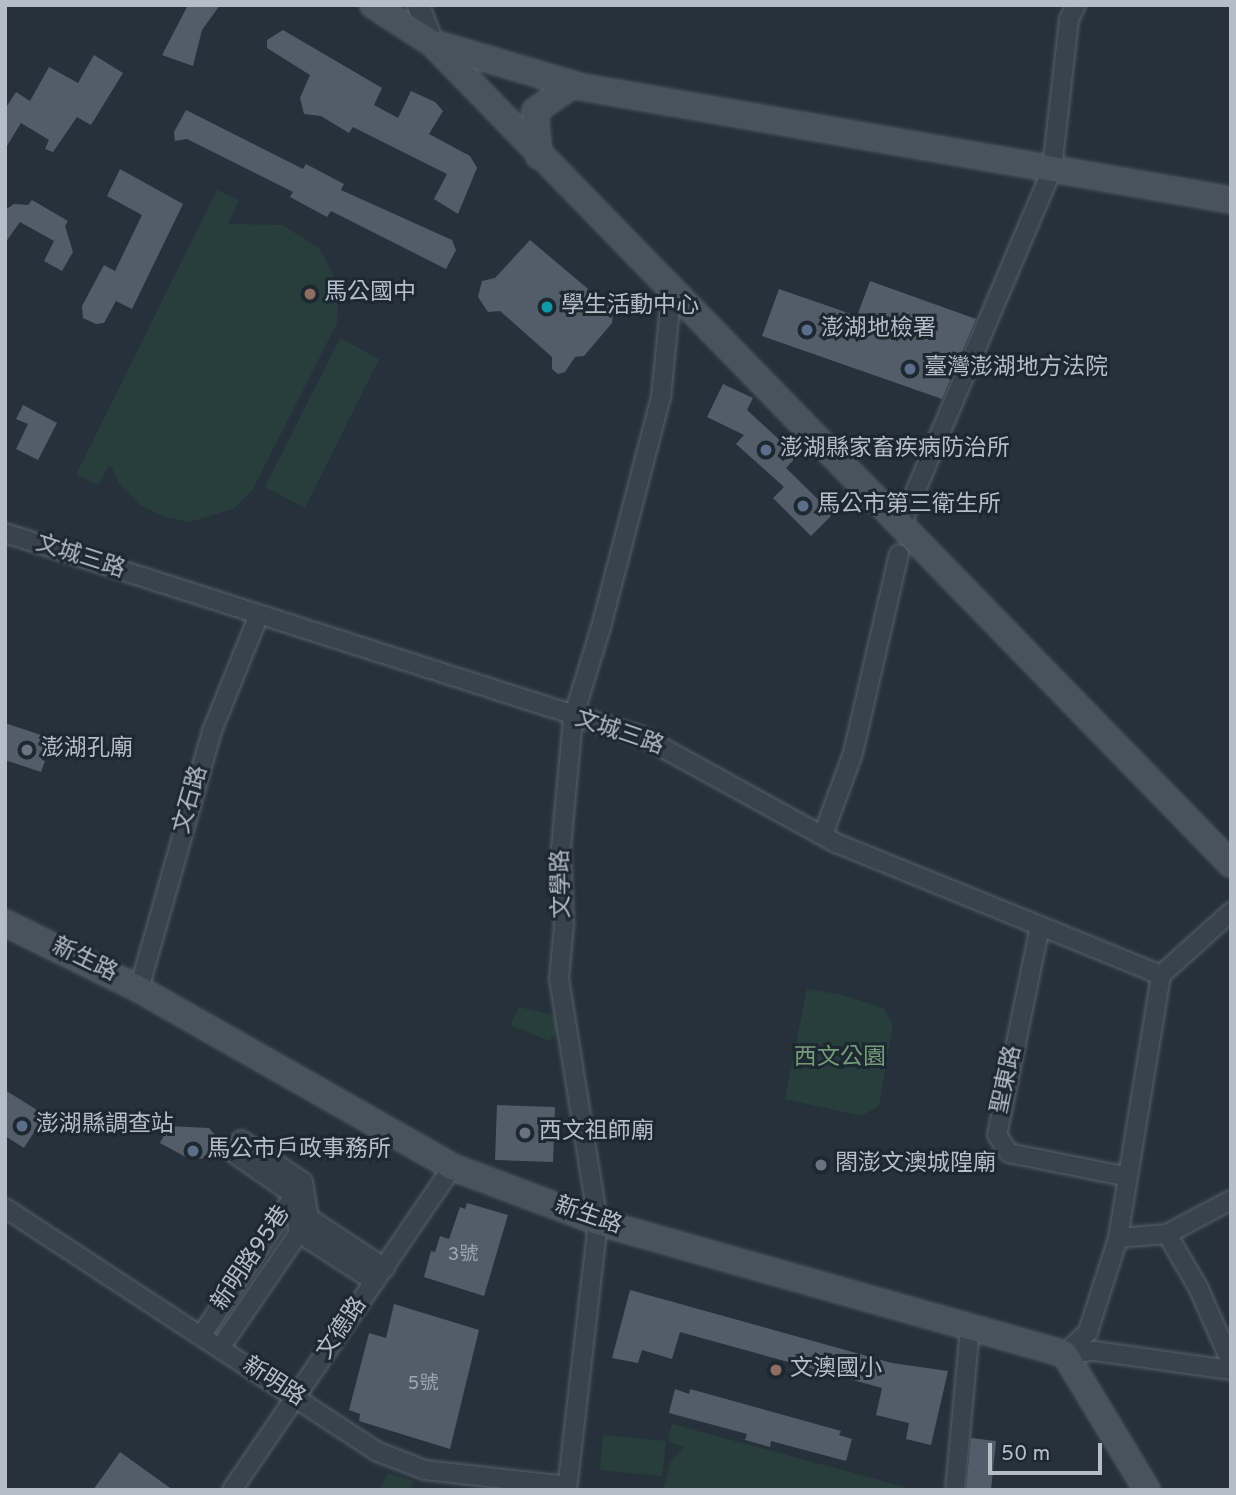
<!DOCTYPE html>
<html>
<head>
<meta charset="utf-8">
<style>
	body { margin:0 }
	#map { position:relative; width:1236px; height:1495px; overflow:hidden; background:#26313b; font-family:Overpass,"Noto Sans TC",sans-serif }
	div>[style] { position:absolute }
	[style*='--x'] { left:calc(var(--x)*1px); top:calc(var(--y)*1px); width:calc(var(--w)*1px); rotate:calc(var(--a)*1deg) }
	.green>* { inset:0; background:#283e3d }
	.building>* { inset:0; background:#515e69 }
	.roads { filter:drop-shadow(0 0 2px #57616a) drop-shadow(0 0 2px #57616a) }
	.minor>* { height:18px; margin:-9px; padding:0 9px; transform-origin:9px; border-radius:9px; background:#39434c }
	.tertiary>* { height:21px; margin:-10.5px; padding:0 10.5px; transform-origin:10.5px; border-radius:10.5px; background:#39434c }
	.secondary>* { height:24px; margin:-12px; padding:0 12px; transform-origin:12px; border-radius:12px; background:#48535e }
	.dots>* { width:19px; height:19px; translate:-50% -50%; box-sizing:border-box; border:4px solid #1e2831; border-radius:50% }
	span { translate:-50% -50%; white-space:nowrap; text-align:center; line-height:1.15; -webkit-text-stroke:6px #1e2831; paint-order:stroke }
	.number-label { font-size:19px; color:#9ca6b0 }
	.number-label span { -webkit-text-stroke-width:0 }
	.poi-label { font-size:23px; color:#b5bec7 }
	.left { translate:0 -50%; text-align:left }
	.street-label { font-size:23px; color:#b5bec7 }
	.park-label { font-size:23px; color:#759b7a }
	.frame { position:absolute; inset:0; border:7px solid #b5bec7; pointer-events:none }
	.scale { position:absolute; left:988px; top:1443px; width:114px; height:32px; box-sizing:border-box; border:4px solid #b5bec7; border-top:0; padding-left:9px; font-size:21px; line-height:24px; white-space:nowrap; color:#b5bec7; -webkit-text-stroke:5px #1e2831; paint-order:stroke }
</style>
</head>
<body>
<div id="map">
	<div class="green">
		<div style="clip-path:polygon(217px 190px,239px 200px,228px 224px,282px 225px,319px 248px,332px 272px,338px 297px,337px 323px,252px 491px,233px 509px,189px 522px,164px 517px,142px 506px,119px 484px,110px 464px,98px 485px,76px 475px)"></div>
		<div style="clip-path:polygon(340px 338px,379px 359px,305px 508px,265px 487px)"></div>
		<div style="clip-path:polygon(807px 989px,843px 995px,883px 1008px,893px 1024px,879px 1106px,861px 1116px,785px 1099px)"></div>
		<div style="clip-path:polygon(519px 1007px,557px 1016px,558px 1033px,549px 1041px,510px 1025px)"></div>
		<div style="clip-path:polygon(672px 1424px,916px 1490px,663px 1490px,671px 1461px,685px 1447px,668px 1441px)"></div>
		<div style="clip-path:polygon(603px 1435px,666px 1441px,662px 1476px,600px 1470px)"></div>
		<div style="clip-path:polygon(388px 1473px,414px 1481px,410px 1490px,379px 1490px)"></div>
	</div>
	<div class="building">
		<div style="clip-path:polygon(188px 5px,220px 5px,202px 30px,193px 66px,162px 55px)"></div>
		<div style="clip-path:polygon(283px 30px,382px 88px,374px 105px,398px 118px,411px 91px,435px 102px,443px 111px,429px 134px,470px 156px,477px 168px,458px 214px,434px 199px,447px 174px,353px 127px,349px 133px,321px 116px,304px 114px,300px 98px,310px 75px,267px 48px,267px 40px)"></div>
		<div style="clip-path:polygon(94px 55px,123px 73px,91px 125px,77px 117px,53px 152px,45px 149px,49px 140px,21px 123px,5px 149px,5px 109px,16px 92px,30px 101px,49px 67px,78px 83px)"></div>
		<div style="clip-path:polygon(186px 110px,303px 169px,306px 164px,344px 184px,341px 190px,452px 240px,456px 250px,446px 269px,331px 211px,327px 217px,290px 197px,293px 192px,187px 139px,175px 141px,174px 132px)"></div>
		<div style="clip-path:polygon(120px 169px,183px 204px,132px 309px,116px 301px,104px 323px,96px 324px,83px 318px,82px 306px,104px 265px,115px 271px,142px 215px,107px 196px)"></div>
		<div style="clip-path:polygon(32px 200px,68px 221px,65px 226px,73px 252px,62px 271px,44px 261px,54px 241px,20px 222px,5px 243px,5px 210px,14px 204px,28px 205px)"></div>
		<div style="clip-path:polygon(530px 240px,613px 310px,612px 323px,584px 356px,575px 357px,565px 372px,558px 374px,552px 369px,552px 357px,500px 311px,488px 312px,478px 297px,482px 281px,495px 278px)"></div>
		<div style="clip-path:polygon(870px 281px,976px 319px,942px 399px,762px 336px,779px 289px,857px 316px)"></div>
		<div style="clip-path:polygon(723px 384px,753px 398px,747px 410px,797px 456px,786px 468px,833px 514px,811px 536px,773px 498px,784px 487px,736px 444px,744px 435px,707px 417px)"></div>
		<div style="clip-path:polygon(23px 405px,57px 423px,38px 460px,16px 449px,28px 424px,16px 419px)"></div>
		<div style="clip-path:polygon(5px 723px,53px 739px,41px 772px,5px 760px)"></div>
		<div style="clip-path:polygon(5px 1090px,45px 1115px,24px 1148px,5px 1136px)"></div>
		<div style="clip-path:polygon(497px 1105px,555px 1107px,553px 1162px,495px 1160px)"></div>
		<div style="clip-path:polygon(169px 1126px,209px 1128px,220px 1141px,204px 1158px,191px 1160px,160px 1143px)"></div>
		<div style="clip-path:polygon(467px 1203px,508px 1215px,484px 1296px,424px 1277px,431px 1251px,435px 1252px,440px 1236px,449px 1239px,460px 1207px,465px 1209px)"></div>
		<div style="clip-path:polygon(630px 1290px,892px 1363px,948px 1371px,931px 1445px,906px 1439px,909px 1423px,876px 1415px,882px 1388px,680px 1332px,672px 1359px,642px 1350px,638px 1363px,612px 1358px)"></div>
		<div style="clip-path:polygon(394px 1304px,479px 1330px,450px 1449px,359px 1421px,360px 1414px,349px 1410px,369px 1333px,386px 1338px)"></div>
		<div style="clip-path:polygon(675px 1389px,689px 1394px,690px 1389px,841px 1431px,839px 1435px,852px 1439px,846px 1461px,771px 1441px,770px 1447px,745px 1440px,747px 1434px,669px 1413px)"></div>
		<div style="clip-path:polygon(971px 1438px,996px 1441px,991px 1490px,966px 1490px)"></div>
		<div style="clip-path:polygon(120px 1452px,173px 1490px,93px 1490px)"></div>
	</div>
	<div class="roads">
		<div class="minor">
			<div style="--x:902;--y:523;--w:384;--a:-67"></div>
			<div style="--x:1052;--y:169;--w:151;--a:-83.5"></div>
			<div style="--x:1069;--y:19;--w:16;--a:-63"></div>
			<div style="--x:5;--y:533;--w:670;--a:17.73"></div>
			<div style="--x:643;--y:737;--w:220;--a:28.8"></div>
			<div style="--x:836;--y:843;--w:351;--a:22.1"></div>
			<div style="--x:1161;--y:975;--w:94;--a:-42"></div>
			<div style="--x:823;--y:835;--w:87;--a:-69.9"></div>
			<div style="--x:853;--y:753;--w:204;--a:-77"></div>
			<div style="--x:1040;--y:926;--w:213;--a:101.6"></div>
			<div style="--x:997;--y:1135;--w:22;--a:56"></div>
			<div style="--x:1009;--y:1153;--w:121;--a:11.4"></div>
			<div style="--x:139;--y:989;--w:268;--a:-74.2"></div>
			<div style="--x:212;--y:731;--w:123;--a:-68"></div>
			<div style="--x:241;--y:1140;--w:75;--a:34.1"></div>
			<div style="--x:303;--y:1182;--w:36;--a:81"></div>
			<div style="--x:309;--y:1218;--w:91;--a:33.3"></div>
			<div style="--x:231;--y:1151;--w:77;--a:34.9"></div>
			<div style="--x:294;--y:1195;--w:38;--a:83"></div>
			<div style="--x:299;--y:1233;--w:90;--a:32.8"></div>
			<div style="--x:5;--y:1208;--w:446;--a:33.2"></div>
			<div style="--x:378;--y:1452;--w:50;--a:21"></div>
			<div style="--x:425;--y:1470;--w:143;--a:6.4"></div>
			<div style="--x:1167;--y:1234;--w:61;--a:59.7"></div>
			<div style="--x:1198;--y:1287;--w:82;--a:66.3"></div>
			<div style="--x:1118;--y:1238;--w:49;--a:-4.7"></div>
			<div style="--x:1167;--y:1234;--w:72;--a:-28"></div>
			<div style="--x:201;--y:1336;--w:174;--a:-56.5"></div>
			<div style="--x:220;--y:1348;--w:150;--a:-55.6"></div>
			<div style="--x:1065;--y:1354;--w:32;--a:-44"></div>
			<div style="--x:1088;--y:1332;--w:99;--a:-72.3"></div>
			<div style="--x:1118;--y:1238;--w:266;--a:-80.7"></div>
			<div style="--x:1065;--y:1354;--w:30;--a:-6"></div>
			<div style="--x:1095;--y:1351;--w:137;--a:8"></div>
			<div style="--x:232;--y:1490;--w:391;--a:-55.7"></div>
			<div style="--x:567;--y:1490;--w:270;--a:-83.4"></div>
			<div style="--x:598;--y:1222;--w:246;--a:-99.1"></div>
			<div style="--x:559;--y:979;--w:54;--a:-84.7"></div>
			<div style="--x:564;--y:925;--w:77;--a:-92.2"></div>
			<div style="--x:561;--y:848;--w:131;--a:-84.7"></div>
			<div style="--x:573;--y:718;--w:95;--a:-72.9"></div>
			<div style="--x:601;--y:627;--w:238;--a:-75.4"></div>
			<div style="--x:661;--y:397;--w:112;--a:-84.3"></div>
			<div style="--x:955;--y:1490;--w:163;--a:-84.7"></div>
		</div>
		<div class="tertiary">
			<div style="--x:418;--y:5;--w:40;--a:69.8"></div>
		</div>
		<div class="secondary">
			<div style="--x:373;--y:5;--w:70;--a:32.8"></div>
			<div style="--x:432;--y:43;--w:1146;--a:45.78"></div>
			<div style="--x:433;--y:43;--w:155;--a:16.5"></div>
			<div style="--x:582;--y:87;--w:659;--a:9.88"></div>
			<div style="--x:539;--y:156;--w:45;--a:-95.1"></div>
			<div style="--x:535;--y:111;--w:45;--a:-35.1"></div>
			<div style="--x:5;--y:923;--w:149;--a:26.2"></div>
			<div style="--x:139;--y:989;--w:360;--a:29.6"></div>
			<div style="--x:452;--y:1167;--w:156;--a:20.6"></div>
			<div style="--x:598;--y:1222;--w:485;--a:15.8"></div>
			<div style="--x:1065;--y:1354;--w:159;--a:58.9"></div>
		</div>
	</div>
	<div class="dots">
		<div style="left:310px;top:294px;background:#8d6e63"></div>
		<div style="left:547px;top:307px;background:#0f9aa8"></div>
		<div style="left:807px;top:330px;background:#5c6f8a"></div>
		<div style="left:910px;top:369px;background:#5c6f8a"></div>
		<div style="left:766px;top:450px;background:#5c6f8a"></div>
		<div style="left:803px;top:506px;background:#5c6f8a"></div>
		<div style="left:27px;top:750px;background:#6b7280"></div>
		<div style="left:22px;top:1126px;background:#5c6f8a"></div>
		<div style="left:525px;top:1133px;background:#6b7280"></div>
		<div style="left:193px;top:1151px;background:#5c6f8a"></div>
		<div style="left:821px;top:1165px;background:#6b7280"></div>
		<div style="left:776px;top:1370px;background:#8d6e63"></div>
	</div>
	<div class="number-label">
		<span style="left:463px;top:1256px">3號</span>
		<span style="left:423px;top:1385px">5號</span>
	</div>
	<div class="poi-label">
		<span class="left" style="left:324px;top:294px">馬公國中</span>
		<span class="left" style="left:561px;top:307px">學生活動中心</span>
		<span class="left" style="left:821px;top:330px">澎湖地檢署</span>
		<span class="left" style="left:924px;top:369px">臺灣澎湖地方法院</span>
		<span class="left" style="left:780px;top:450px">澎湖縣家畜疾病防治所</span>
		<span class="left" style="left:817px;top:506px">馬公市第三衛生所</span>
		<span class="left" style="left:41px;top:750px">澎湖孔廟</span>
		<span class="left" style="left:36px;top:1126px">澎湖縣調查站</span>
		<span class="left" style="left:539px;top:1133px">西文祖師廟</span>
		<span class="left" style="left:207px;top:1151px">馬公市戶政事務所</span>
		<span class="left" style="left:835px;top:1165px">閤澎文澳城隍廟</span>
		<span class="left" style="left:790px;top:1370px">文澳國小</span>
	</div>
	<div class="street-label">
		<span style="left:80px;top:558px;rotate:18deg">文城三路</span>
		<span style="left:619px;top:734px;rotate:19deg">文城三路</span>
		<span style="left:192px;top:800px;rotate:-74deg">文石路</span>
		<span style="left:563px;top:884px;rotate:-91deg">文學路</span>
		<span style="left:84px;top:961px;rotate:26deg">新生路</span>
		<span style="left:1008px;top:1080px;rotate:-78deg">聖東路</span>
		<span style="left:588px;top:1217px;rotate:19deg">新生路</span>
		<span style="left:252px;top:1259px;rotate:-56deg">新明路95巷</span>
		<span style="left:343px;top:1329px;rotate:-56deg">文德路</span>
		<span style="left:273px;top:1383px;rotate:33deg">新明路</span>
	</div>
	<div class="park-label">
		<span style="left:840px;top:1059px">西文公園</span>
	</div>
	<div class="frame"></div>
	<div class="scale">50 m</div>
</div>
</body>
</html>
